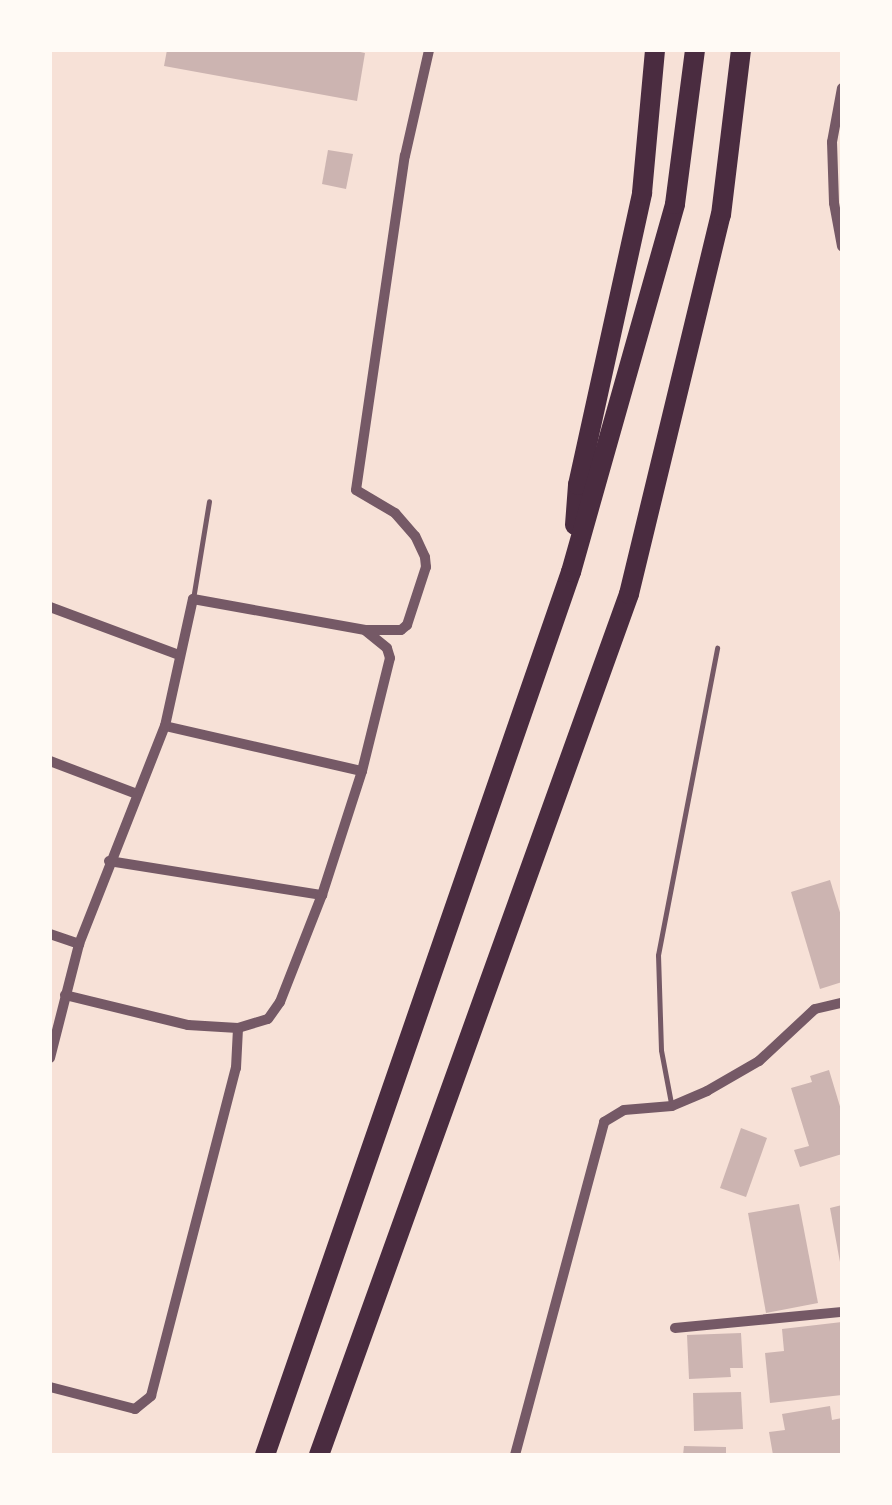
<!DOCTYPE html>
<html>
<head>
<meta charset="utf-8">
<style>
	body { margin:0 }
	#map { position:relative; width:892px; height:1505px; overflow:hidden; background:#f7e1d7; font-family:"Alegreya Sans",sans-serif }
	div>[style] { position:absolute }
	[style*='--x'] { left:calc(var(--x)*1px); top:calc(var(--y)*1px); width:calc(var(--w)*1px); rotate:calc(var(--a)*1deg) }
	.building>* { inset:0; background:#ccb4b1 }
	.service>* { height:5px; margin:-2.5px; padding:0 2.5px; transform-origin:2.5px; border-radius:2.5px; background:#755966 }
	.minor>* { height:10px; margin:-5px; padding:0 5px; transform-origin:5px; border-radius:5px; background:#755966 }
	.motorway>* { height:20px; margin:-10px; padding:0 10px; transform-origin:10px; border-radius:10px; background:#4a2c40 }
	span { translate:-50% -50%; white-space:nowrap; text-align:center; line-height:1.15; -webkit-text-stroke:8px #fffaf5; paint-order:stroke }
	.frame { position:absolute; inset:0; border:52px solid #fffaf5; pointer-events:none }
</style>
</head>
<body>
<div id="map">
	<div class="building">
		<div style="clip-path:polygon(167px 50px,351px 50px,365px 53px,357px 101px,164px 66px)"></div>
		<div style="clip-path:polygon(328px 150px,353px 154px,346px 189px,322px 184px)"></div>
		<div style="clip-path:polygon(830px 880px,842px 919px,842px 982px,820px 989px,791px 892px)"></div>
		<div style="clip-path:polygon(829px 1070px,842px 1113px,842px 1154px,800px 1167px,794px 1150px,809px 1146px,791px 1088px,812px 1082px,810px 1076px)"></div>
		<div style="clip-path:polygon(741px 1128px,767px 1138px,746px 1197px,720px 1188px)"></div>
		<div style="clip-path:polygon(799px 1204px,818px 1303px,766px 1313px,748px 1213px)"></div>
		<div style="clip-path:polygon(842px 1205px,842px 1262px,840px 1262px,830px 1208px)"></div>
		<div style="clip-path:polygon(842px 1322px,842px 1395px,770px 1403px,765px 1353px,784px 1351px,782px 1329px)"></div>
		<div style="clip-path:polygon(741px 1333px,743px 1368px,730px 1368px,731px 1377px,689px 1379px,687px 1335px)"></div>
		<div style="clip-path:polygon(741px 1392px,743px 1429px,694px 1431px,693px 1393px)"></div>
		<div style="clip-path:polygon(830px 1406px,832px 1420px,842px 1418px,842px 1455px,773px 1455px,769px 1432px,785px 1430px,782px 1414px)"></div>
		<div style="clip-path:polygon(684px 1446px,726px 1447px,726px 1455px,683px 1455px)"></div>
	</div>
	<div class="service">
		<div style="--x:193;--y:599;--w:99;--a:-80.7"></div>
		<div style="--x:671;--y:1103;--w:54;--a:-100.7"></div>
		<div style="--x:661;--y:1050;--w:95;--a:-91.8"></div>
		<div style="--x:658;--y:955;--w:313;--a:-79.1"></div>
	</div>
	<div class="minor">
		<div style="--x:842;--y:88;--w:55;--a:100.5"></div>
		<div style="--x:832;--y:142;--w:61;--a:88.1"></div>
		<div style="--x:834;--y:203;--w:44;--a:79.5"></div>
		<div style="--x:50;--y:607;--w:138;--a:20.4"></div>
		<div style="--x:165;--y:726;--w:202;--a:12.9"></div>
		<div style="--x:50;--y:761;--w:93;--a:20.8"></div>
		<div style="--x:109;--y:861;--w:216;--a:9.1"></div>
		<div style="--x:50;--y:934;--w:31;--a:19"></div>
		<div style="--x:65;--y:995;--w:127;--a:13.7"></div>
		<div style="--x:188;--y:1025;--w:50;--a:3.4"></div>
		<div style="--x:238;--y:1028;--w:31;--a:-17"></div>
		<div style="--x:268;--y:1019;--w:21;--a:-55"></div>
		<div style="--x:280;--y:1002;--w:115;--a:-68.6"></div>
		<div style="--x:322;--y:895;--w:130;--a:-72.1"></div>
		<div style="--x:362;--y:771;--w:116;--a:-76.1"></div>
		<div style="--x:390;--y:658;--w:10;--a:-107"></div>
		<div style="--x:387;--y:648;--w:27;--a:-141"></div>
		<div style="--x:50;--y:1058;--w:118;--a:-75.7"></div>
		<div style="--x:79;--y:944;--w:234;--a:-68.5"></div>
		<div style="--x:165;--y:726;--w:130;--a:-77.6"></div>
		<div style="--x:193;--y:599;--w:175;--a:10.2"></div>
		<div style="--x:365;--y:630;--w:36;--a:0"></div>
		<div style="--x:401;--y:630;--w:8;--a:-40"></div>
		<div style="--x:407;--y:625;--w:61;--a:-71.9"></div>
		<div style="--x:426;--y:567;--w:10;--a:-96"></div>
		<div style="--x:425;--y:557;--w:23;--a:-115"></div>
		<div style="--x:415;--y:536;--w:30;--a:-131"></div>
		<div style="--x:395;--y:513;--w:45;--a:-149.5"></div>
		<div style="--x:356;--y:490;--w:338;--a:-81.7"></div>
		<div style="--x:405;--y:156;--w:109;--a:-77.2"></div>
		<div style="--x:675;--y:1328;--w:168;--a:-5.5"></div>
		<div style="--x:50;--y:1387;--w:88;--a:14.5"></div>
		<div style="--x:135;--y:1409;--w:21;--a:-39"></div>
		<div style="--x:151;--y:1396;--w:339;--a:-75.5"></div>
		<div style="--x:236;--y:1068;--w:40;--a:-87.1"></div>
		<div style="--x:515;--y:1455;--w:345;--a:-75"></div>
		<div style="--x:604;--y:1122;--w:23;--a:-31"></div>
		<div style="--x:624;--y:1110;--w:48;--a:-4.8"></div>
		<div style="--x:672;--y:1106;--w:38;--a:-23"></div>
		<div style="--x:707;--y:1091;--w:60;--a:-30"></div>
		<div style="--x:759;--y:1061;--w:76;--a:-42.9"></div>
		<div style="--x:815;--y:1009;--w:28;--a:-13"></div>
	</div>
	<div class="motorway">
		<div style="--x:575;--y:525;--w:40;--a:-85.7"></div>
		<div style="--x:578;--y:485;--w:299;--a:-77.6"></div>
		<div style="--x:642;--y:193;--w:144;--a:-84.8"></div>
		<div style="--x:265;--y:1455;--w:935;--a:-70.89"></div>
		<div style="--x:571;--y:572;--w:382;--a:-74.2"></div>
		<div style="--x:675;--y:204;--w:155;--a:-82.6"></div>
		<div style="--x:319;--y:1455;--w:915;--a:-70.2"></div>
		<div style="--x:629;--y:594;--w:390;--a:-76.4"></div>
		<div style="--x:721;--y:215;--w:166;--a:-83.1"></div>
	</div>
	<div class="frame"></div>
</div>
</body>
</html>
